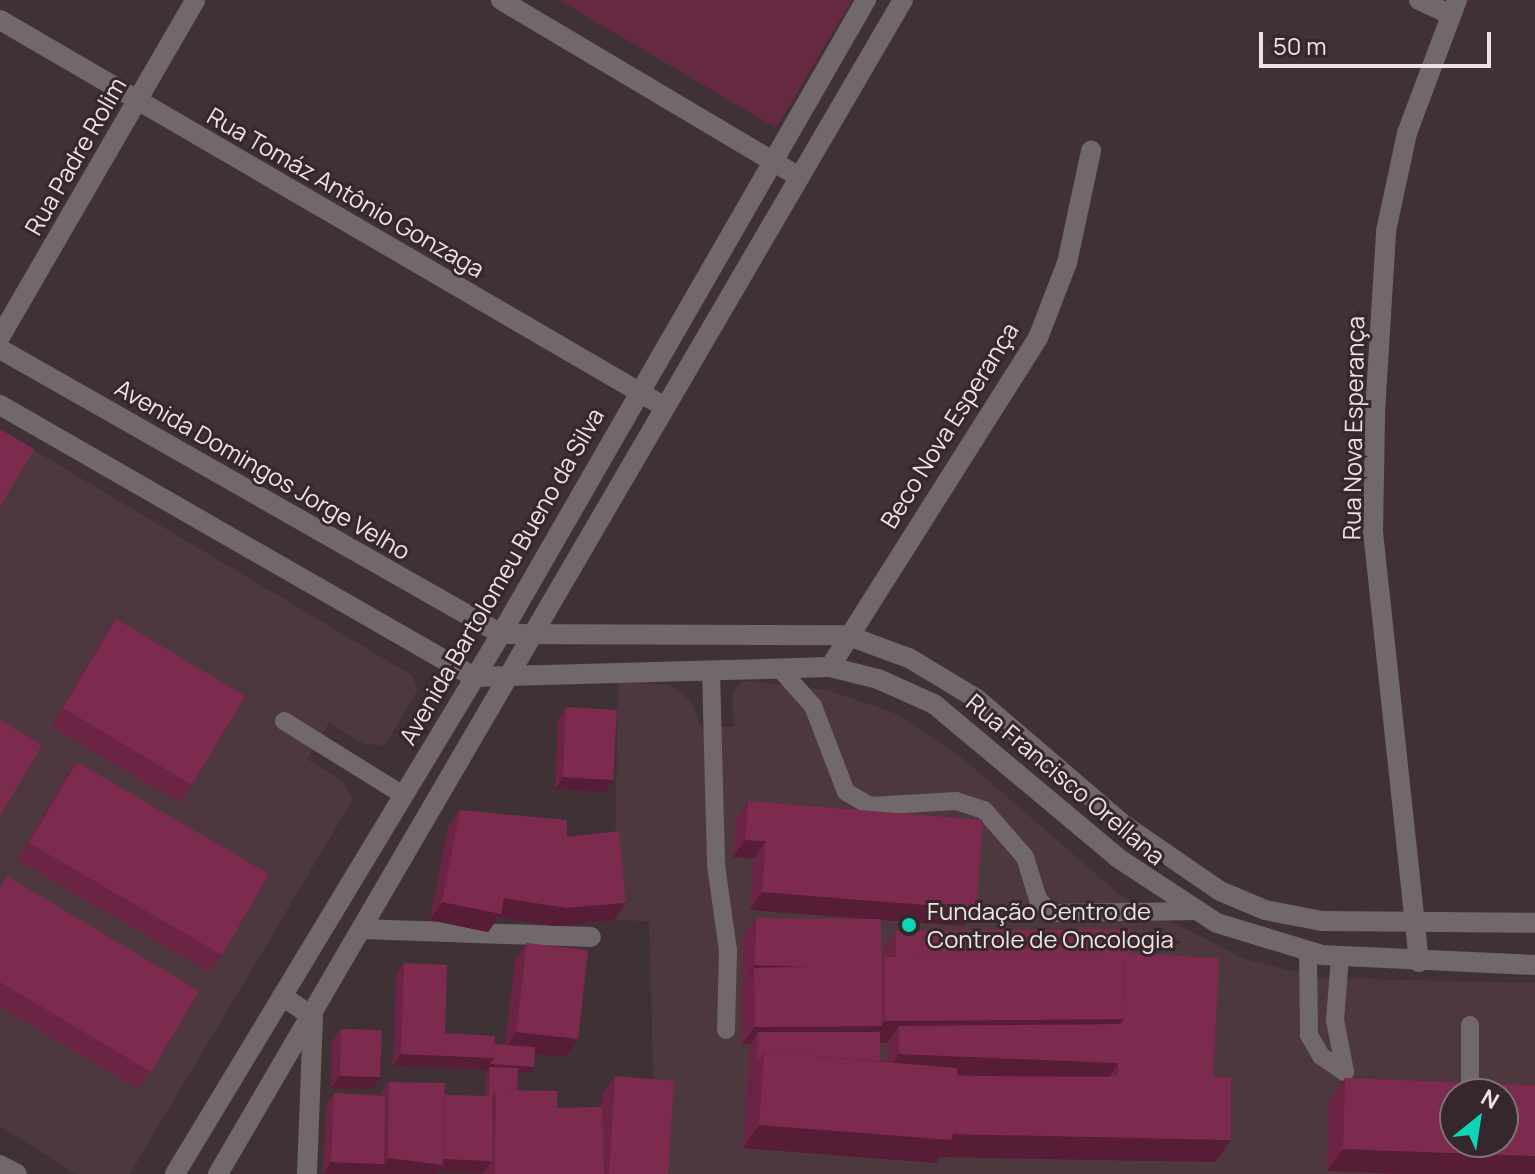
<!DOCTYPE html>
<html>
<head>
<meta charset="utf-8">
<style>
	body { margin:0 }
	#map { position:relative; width:1535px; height:1174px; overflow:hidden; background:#403136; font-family:Manrope,sans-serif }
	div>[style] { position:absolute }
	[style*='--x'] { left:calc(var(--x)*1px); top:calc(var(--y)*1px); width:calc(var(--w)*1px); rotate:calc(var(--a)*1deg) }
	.built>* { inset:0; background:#4e383f }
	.green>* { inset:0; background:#662942 }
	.service>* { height:18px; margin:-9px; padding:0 9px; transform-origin:9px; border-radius:9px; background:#70686a }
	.minor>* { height:20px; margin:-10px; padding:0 10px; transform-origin:10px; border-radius:10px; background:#70686a }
	.tertiary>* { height:20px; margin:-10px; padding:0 10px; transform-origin:10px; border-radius:10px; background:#70686a }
	.wall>* { inset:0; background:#6b2443 }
	.shaded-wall>* { inset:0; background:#571d37 }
	.building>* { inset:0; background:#7c2a4e }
	.dots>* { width:22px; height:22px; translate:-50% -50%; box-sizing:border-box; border:4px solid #36272c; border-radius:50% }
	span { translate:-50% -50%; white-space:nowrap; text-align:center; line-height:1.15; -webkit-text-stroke:6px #36272c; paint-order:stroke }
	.street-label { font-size:24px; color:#ede3e6 }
	.poi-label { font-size:24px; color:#ede3e6 }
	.left { translate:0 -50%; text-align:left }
	.north { position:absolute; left:1439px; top:1078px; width:80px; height:80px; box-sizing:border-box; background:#36272c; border:2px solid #7f7276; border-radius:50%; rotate:30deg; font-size:22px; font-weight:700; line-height:32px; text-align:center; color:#ede3e6 }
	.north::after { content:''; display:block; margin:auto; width:28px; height:36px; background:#0dd5b5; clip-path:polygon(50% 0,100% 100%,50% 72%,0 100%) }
	.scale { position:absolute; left:1259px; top:32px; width:232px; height:36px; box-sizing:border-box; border:4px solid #ede3e6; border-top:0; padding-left:10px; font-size:24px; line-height:28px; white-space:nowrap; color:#ede3e6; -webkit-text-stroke:6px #36272c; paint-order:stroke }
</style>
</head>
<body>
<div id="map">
	<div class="built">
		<div style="clip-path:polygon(0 430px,413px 676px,417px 691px,385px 745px,364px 744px,329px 723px,307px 759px,343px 781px,353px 799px,130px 1174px,76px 1174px,0 1126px)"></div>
		<div style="clip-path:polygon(evenodd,744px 681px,828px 690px,899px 715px,966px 761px,1121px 896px,1244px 959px,1319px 978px,1535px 983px,1535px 1174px,656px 1174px,649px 921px,614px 920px,618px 682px,670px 685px,690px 700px,701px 727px,734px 727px,732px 692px,744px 681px,1455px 1094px,1503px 1094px,1503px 1142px,1455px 1142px,1455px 1094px)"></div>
	</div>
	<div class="green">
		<div style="clip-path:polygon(559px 0,852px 0,776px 128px)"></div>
	</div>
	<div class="service">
		<div style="--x:780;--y:669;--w:50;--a:48.3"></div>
		<div style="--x:813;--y:706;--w:92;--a:69"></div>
		<div style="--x:846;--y:792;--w:28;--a:30"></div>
		<div style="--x:870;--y:806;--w:86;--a:-3.3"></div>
		<div style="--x:956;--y:801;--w:29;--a:18"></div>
		<div style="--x:984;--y:810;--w:62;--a:48.9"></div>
		<div style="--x:1025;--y:857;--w:44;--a:72.8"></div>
		<div style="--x:1038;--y:899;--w:18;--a:49"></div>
		<div style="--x:1050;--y:913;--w:147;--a:-0.8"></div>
		<div style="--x:711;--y:671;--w:194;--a:88.5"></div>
		<div style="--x:716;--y:865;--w:86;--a:82"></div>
		<div style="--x:728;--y:950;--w:80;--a:91.4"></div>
		<div style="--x:284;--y:721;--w:140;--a:31.9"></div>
		<div style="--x:1308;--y:952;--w:83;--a:89.3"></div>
		<div style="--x:1309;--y:1035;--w:24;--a:60"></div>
		<div style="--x:1321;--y:1056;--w:29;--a:34"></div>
		<div style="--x:1340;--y:957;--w:63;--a:94.5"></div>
		<div style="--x:1335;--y:1020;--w:53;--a:79.1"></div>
		<div style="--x:1470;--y:1025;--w:58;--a:90"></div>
	</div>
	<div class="minor">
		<div style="--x:501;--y:0;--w:347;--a:30.7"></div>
		<div style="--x:1419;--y:0;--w:33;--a:25"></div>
		<div style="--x:0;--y:20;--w:769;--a:30.2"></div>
		<div style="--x:0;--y:337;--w:389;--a:-59.9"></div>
		<div style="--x:830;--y:667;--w:389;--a:-57.7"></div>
		<div style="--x:1038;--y:338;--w:80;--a:-68.9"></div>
		<div style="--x:1067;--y:263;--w:115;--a:-77.9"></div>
		<div style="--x:362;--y:929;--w:229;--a:2"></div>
		<div style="--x:1419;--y:962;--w:431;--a:-96.1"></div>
		<div style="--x:1373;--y:533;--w:120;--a:-89"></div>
		<div style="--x:1375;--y:413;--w:182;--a:-86.5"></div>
		<div style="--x:1386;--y:231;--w:100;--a:-77.9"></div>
		<div style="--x:1407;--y:133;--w:142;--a:-69.4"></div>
		<div style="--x:282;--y:996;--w:37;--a:34"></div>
		<div style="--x:313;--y:1017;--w:157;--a:92.2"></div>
		<div style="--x:0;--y:1165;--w:19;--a:28"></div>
	</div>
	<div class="tertiary">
		<div style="--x:0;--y:349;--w:576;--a:29.63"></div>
		<div style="--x:501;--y:634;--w:345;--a:0.2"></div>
		<div style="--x:846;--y:635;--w:67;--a:20.1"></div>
		<div style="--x:909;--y:658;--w:79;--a:31.1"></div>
		<div style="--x:977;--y:699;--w:194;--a:40.6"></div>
		<div style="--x:1124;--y:825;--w:116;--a:34.5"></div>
		<div style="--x:1220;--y:891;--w:49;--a:22.9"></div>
		<div style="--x:1265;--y:910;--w:58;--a:10.9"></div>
		<div style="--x:1322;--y:921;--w:213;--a:0.5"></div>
		<div style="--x:0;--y:405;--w:546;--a:29.85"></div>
		<div style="--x:474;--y:677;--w:356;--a:-1.6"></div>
		<div style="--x:830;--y:667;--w:49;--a:14"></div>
		<div style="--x:878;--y:679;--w:61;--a:24.1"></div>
		<div style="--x:934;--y:704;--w:240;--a:39.9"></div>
		<div style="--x:1118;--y:858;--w:118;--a:33.3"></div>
		<div style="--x:1217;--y:923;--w:110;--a:16.9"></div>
		<div style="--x:1322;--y:955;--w:213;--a:2.7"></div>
		<div style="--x:175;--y:1174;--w:631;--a:-58.88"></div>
		<div style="--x:501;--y:634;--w:732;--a:-60.07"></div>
		<div style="--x:218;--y:1174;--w:1359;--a:-59.74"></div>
	</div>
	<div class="wall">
		<div style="clip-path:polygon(116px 619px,192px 785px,180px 803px,51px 726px,104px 636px)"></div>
		<div style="clip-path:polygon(566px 707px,605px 792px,555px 789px,558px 719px)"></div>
		<div style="clip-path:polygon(77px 762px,222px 955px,209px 972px,17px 860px,64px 779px)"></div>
		<div style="clip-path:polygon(evenodd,748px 801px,976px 909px,964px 926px,881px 920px,881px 962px,883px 959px,883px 949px,896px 931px,1131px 953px,1213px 1077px,1215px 1162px,940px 1157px,936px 1163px,743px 1148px,750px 1044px,742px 1044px,741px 985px,743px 983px,743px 935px,756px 918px,874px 919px,750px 910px,754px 859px,733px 857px,736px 819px,748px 801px,880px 1043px,887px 1043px,887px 1062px,880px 1061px,880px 1043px,748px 801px,957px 1075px,996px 1076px,957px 1076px,957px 1075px)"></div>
		<div style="clip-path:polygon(460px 810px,567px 837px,626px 903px,614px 920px,554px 926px,499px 917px,488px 932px,430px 920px,448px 827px)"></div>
		<div style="clip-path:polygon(7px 876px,151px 1072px,138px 1089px,0 1007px,0 886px)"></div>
		<div style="clip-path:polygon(527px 943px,566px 1057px,535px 1053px,534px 1067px,530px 1073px,518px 1072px,517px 1090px,557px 1108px,602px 1107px,602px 1094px,615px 1076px,668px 1174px,483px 1174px,483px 1173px,439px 1171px,437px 1174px,323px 1174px,326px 1105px,334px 1093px,380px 1095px,389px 1082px,445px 1095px,485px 1096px,486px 1073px,488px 1070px,393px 1066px,396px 975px,404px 963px,445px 1033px,495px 1044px,505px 1045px,515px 960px)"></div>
		<div style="clip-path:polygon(341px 1029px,372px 1089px,331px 1088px,332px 1041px)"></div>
		<div style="clip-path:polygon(1345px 1078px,1535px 1085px,1327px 1171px,1329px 1101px)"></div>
	</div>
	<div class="shaded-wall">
		<div style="clip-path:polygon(563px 777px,613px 780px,605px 792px,555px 789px)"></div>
		<div style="clip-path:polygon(745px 840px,766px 841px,754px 859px,733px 857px)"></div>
		<div style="clip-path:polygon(762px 892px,976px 909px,964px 926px,750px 910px)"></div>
		<div style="clip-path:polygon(504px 898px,626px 903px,614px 920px,554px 926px,499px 917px,488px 932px,430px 920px,442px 902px)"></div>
		<div style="clip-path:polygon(755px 965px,809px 967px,754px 968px,743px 983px)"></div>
		<div style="clip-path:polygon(1124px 1019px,1108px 1042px,899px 1026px,887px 1043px,869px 1043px,885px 1021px)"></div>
		<div style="clip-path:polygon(882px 1026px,869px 1043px,758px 1032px,750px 1044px,742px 1044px,755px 1027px)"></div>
		<div style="clip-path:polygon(516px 1032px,578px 1039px,566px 1057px,504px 1050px)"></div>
		<div style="clip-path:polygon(401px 1054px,494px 1058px,485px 1070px,393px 1066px)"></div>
		<div style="clip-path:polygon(899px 1054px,1118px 1063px,1106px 1081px,886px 1072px)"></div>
		<div style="clip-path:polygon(490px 1064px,534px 1067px,530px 1073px,490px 1070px,490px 1067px,488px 1070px,485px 1070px)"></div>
		<div style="clip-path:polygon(340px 1076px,380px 1077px,372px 1089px,331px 1088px)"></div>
		<div style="clip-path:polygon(759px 1125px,953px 1134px,1231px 1140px,1215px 1162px,940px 1157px,936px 1163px,743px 1148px)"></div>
		<div style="clip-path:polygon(1343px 1149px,1535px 1156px,1535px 1174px,1402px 1174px,1327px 1171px)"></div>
		<div style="clip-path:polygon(388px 1158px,440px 1159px,492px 1161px,483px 1173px,439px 1171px,437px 1174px,377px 1174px)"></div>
		<div style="clip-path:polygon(331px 1162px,384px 1164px,377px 1174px,323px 1174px)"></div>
	</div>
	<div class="building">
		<div style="clip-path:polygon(0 429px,34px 449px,0 507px)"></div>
		<div style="clip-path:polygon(116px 619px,245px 696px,192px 785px,63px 708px)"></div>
		<div style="clip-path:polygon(566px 707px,617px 710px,613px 780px,563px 777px)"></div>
		<div style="clip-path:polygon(0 720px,42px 745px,0 816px)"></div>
		<div style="clip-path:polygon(77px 762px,269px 874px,222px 955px,29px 843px)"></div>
		<div style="clip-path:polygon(748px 801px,983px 820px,976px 909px,762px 892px,766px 841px,745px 840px)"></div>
		<div style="clip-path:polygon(460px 810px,567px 820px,567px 837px,619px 831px,626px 903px,566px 908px,504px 898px,501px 914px,442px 902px)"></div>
		<div style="clip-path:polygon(7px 876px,199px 991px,151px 1072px,0 982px,0 888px)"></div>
		<div style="clip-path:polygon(756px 918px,881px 919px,882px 1026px,755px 1027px,754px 968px,809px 967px,755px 965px)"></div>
		<div style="clip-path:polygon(1131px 929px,1131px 953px,1219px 958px,1213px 1077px,1118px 1077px,1118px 1063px,899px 1054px,899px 1026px,1120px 1024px,1124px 1019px,1124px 961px,1123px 961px,1123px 956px,896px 957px,896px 931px)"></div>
		<div style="clip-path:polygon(527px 943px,588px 950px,578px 1039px,516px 1032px)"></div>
		<div style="clip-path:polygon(1123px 956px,1124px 1019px,885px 1021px,885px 957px)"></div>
		<div style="clip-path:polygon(404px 963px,447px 965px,445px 1033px,495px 1036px,494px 1058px,401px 1054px)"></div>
		<div style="clip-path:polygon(341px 1029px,382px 1030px,380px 1077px,340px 1076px)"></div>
		<div style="clip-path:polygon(758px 1032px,880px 1032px,880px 1061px,764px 1052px,757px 1063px)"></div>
		<div style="clip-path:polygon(495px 1044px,535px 1047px,534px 1067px,490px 1064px,494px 1058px)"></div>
		<div style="clip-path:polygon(764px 1052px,957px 1068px,957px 1076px,1231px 1077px,1231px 1140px,953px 1134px,952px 1140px,759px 1125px)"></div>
		<div style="clip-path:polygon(490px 1067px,518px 1068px,517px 1090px,496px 1090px,491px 1096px,489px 1096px)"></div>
		<div style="clip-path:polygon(615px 1076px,674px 1081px,668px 1174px,609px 1174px)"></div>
		<div style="clip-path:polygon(evenodd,1345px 1078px,1535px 1085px,1535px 1156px,1343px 1149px,1345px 1078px,1455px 1094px,1503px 1094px,1503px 1142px,1455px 1142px,1455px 1094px)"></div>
		<div style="clip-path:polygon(389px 1082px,445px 1083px,443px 1165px,388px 1158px)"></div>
		<div style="clip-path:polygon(496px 1090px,557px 1091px,557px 1174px,495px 1174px)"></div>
		<div style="clip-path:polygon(334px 1093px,385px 1096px,384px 1164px,331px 1162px)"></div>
		<div style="clip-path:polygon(445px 1095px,492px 1096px,492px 1161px,444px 1159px)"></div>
		<div style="clip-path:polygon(602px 1107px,604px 1174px,557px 1174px,557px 1108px)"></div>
	</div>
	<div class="dots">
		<div style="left:909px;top:925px;background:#0dd5b5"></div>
	</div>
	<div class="street-label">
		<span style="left:75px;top:156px;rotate:-60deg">Rua Padre Rolim</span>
		<span style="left:346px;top:192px;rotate:30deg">Rua Tomáz Antônio Gonzaga</span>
		<span style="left:949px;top:425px;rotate:-58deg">Beco Nova Esperança</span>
		<span style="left:1353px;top:428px;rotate:-89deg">Rua Nova Esperança</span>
		<span style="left:263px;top:469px;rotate:30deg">Avenida Domingos Jorge Velho</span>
		<span style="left:501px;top:576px;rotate:-60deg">Avenida Bartolomeu Bueno da Silva</span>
		<span style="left:1066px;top:779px;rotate:40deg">Rua Francisco Orellana</span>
	</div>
	<div class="poi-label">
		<span class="left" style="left:927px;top:925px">Fundação Centro de<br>Controle de Oncologia</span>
	</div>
	<div class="north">N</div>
	<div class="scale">50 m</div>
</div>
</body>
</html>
